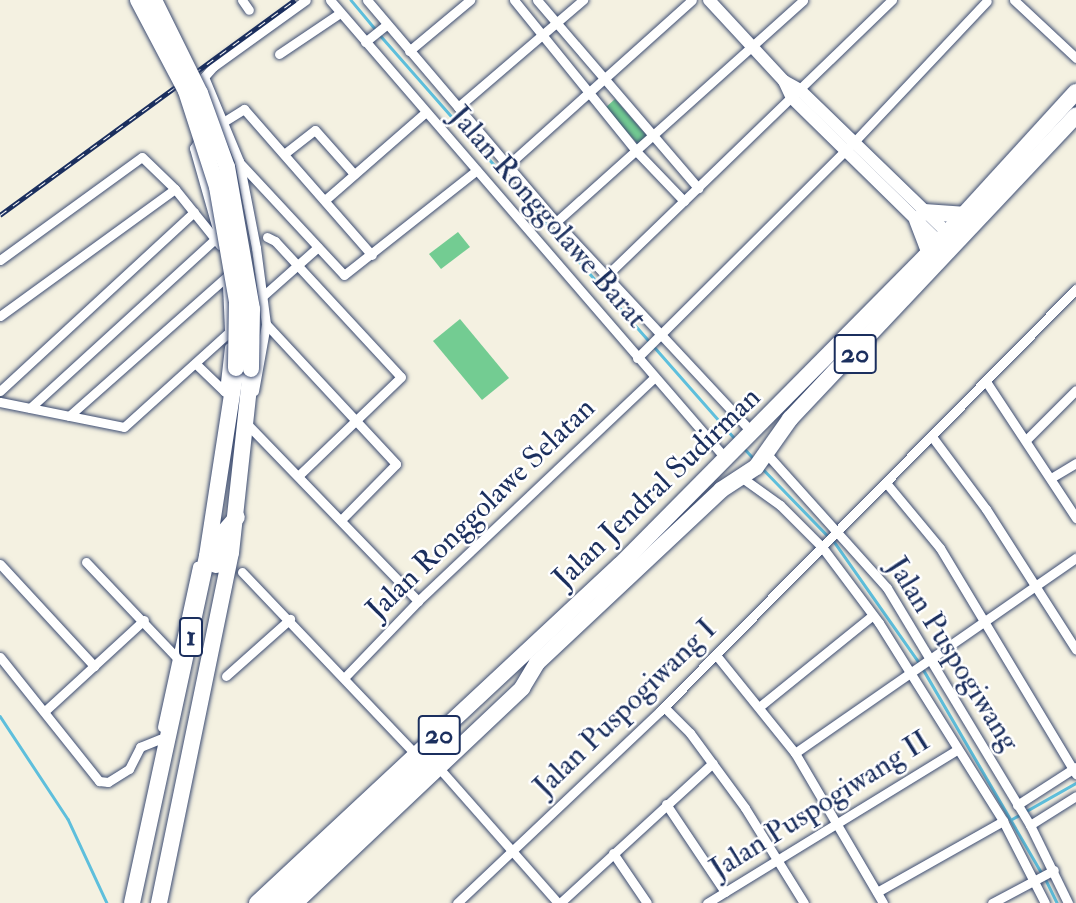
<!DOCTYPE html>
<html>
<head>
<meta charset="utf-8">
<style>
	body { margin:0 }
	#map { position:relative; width:1076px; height:903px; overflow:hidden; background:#f4f1e1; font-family:"IM FELL Double Pica",serif }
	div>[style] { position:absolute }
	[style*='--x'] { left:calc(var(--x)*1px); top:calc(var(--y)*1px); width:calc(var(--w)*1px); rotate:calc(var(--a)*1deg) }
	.green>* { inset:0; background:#73cc92 }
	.stream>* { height:2.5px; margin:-1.25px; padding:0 1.25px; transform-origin:1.25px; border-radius:1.25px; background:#5ebfdc }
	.roads { filter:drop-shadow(0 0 2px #3c4c72) drop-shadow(0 0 2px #3c4c72) }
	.minor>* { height:9px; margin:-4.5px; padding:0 4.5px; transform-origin:4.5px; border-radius:4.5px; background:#fff }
	.tertiary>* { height:12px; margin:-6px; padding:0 6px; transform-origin:6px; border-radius:6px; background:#fff }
	.trunk>* { height:16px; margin:-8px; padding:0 8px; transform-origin:8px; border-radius:8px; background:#fff }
	.rail>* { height:5px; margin-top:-2.5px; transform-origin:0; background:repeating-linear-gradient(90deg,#fff 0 8px,#1b2f5e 0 16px); box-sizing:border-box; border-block:2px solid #1b2f5e }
	.bridges { filter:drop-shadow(0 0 2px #3c4c72) drop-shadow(0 0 2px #3c4c72) }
	.trunk-bridge>* { height:16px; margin:-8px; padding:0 8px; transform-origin:8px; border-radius:8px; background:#fff }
	span { translate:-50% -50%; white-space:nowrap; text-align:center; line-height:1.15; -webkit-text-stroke:5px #fff; paint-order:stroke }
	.shield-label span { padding:2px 5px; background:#fff; border:2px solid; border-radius:5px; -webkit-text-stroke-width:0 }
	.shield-label { font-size:28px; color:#1b2f5e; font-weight:700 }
	.street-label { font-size:30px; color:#1b2f5e }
</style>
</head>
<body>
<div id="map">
	<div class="green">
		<div style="clip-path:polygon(615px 99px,647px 136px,638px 144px,605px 108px)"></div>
		<div style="clip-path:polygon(458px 232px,470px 247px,441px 269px,429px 254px)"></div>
		<div style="clip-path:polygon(460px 319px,509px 378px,482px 400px,433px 341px)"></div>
	</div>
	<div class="stream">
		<div style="--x:351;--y:0;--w:39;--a:50"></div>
		<div style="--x:380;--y:35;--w:539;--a:48.68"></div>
		<div style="--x:743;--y:447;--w:18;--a:47"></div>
		<div style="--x:762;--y:468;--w:95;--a:45.9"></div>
		<div style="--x:833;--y:540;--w:151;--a:54.9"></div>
		<div style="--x:923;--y:669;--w:235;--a:59.8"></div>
		<div style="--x:0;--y:716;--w:123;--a:56.6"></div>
		<div style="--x:68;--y:819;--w:93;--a:65.1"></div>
		<div style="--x:1012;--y:819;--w:73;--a:-29.4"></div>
		<div style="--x:1045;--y:878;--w:28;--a:64"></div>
	</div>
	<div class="roads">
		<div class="minor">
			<div style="--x:242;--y:0;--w:12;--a:55"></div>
			<div style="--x:330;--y:0;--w:606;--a:49.21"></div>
			<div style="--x:367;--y:0;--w:292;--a:49.6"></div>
			<div style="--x:556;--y:222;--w:289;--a:47"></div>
			<div style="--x:514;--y:0;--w:196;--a:51"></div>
			<div style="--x:637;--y:152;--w:68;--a:46.2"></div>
			<div style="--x:537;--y:0;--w:248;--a:49.4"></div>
			<div style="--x:1014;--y:0;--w:85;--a:43.1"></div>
			<div style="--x:365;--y:42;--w:28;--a:-39"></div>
			<div style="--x:409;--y:51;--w:80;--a:-39.9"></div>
			<div style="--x:279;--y:54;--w:73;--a:-33.9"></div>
			<div style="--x:458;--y:107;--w:165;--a:-40.6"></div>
			<div style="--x:212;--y:129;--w:38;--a:-32"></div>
			<div style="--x:244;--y:109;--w:194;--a:48.8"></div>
			<div style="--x:201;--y:137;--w:13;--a:122"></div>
			<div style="--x:194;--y:148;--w:84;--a:74.1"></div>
			<div style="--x:284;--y:154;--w:39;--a:-38"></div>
			<div style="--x:315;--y:130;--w:59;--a:48.4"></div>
			<div style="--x:239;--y:162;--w:154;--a:47.1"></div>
			<div style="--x:344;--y:275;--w:169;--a:-38.3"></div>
			<div style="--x:508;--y:165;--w:247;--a:-41.9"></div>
			<div style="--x:325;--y:200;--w:134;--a:-41.1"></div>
			<div style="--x:556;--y:222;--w:332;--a:-41.9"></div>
			<div style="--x:267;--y:237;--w:9;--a:27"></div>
			<div style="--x:275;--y:241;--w:185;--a:47.2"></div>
			<div style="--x:401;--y:377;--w:141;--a:136.1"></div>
			<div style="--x:0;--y:260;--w:175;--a:-36"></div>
			<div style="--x:142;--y:157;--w:46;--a:44.1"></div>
			<div style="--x:175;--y:189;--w:72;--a:51.2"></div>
			<div style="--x:605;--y:277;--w:399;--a:-44"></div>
			<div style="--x:227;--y:284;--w:45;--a:87.5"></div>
			<div style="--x:264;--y:295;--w:72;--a:-41.6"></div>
			<div style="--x:0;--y:316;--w:216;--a:-36"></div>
			<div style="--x:266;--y:324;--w:191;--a:47.1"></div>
			<div style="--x:396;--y:464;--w:78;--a:134.5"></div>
			<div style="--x:637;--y:358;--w:305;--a:-44.9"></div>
			<div style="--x:853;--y:143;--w:195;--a:-46.7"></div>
			<div style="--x:196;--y:364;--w:40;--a:44"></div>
			<div style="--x:987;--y:383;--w:162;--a:56.6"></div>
			<div style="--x:0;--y:391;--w:264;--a:-42.7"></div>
			<div style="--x:224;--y:391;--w:44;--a:-83.5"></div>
			<div style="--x:254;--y:391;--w:68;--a:-79.8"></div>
			<div style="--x:266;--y:324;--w:77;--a:-97.5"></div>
			<div style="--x:256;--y:248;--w:89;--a:-101.1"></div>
			<div style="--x:239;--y:161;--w:91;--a:-112.6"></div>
			<div style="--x:204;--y:77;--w:15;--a:-48"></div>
			<div style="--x:214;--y:66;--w:113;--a:-35.7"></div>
			<div style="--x:0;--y:402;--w:126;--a:11.4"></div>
			<div style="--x:124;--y:427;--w:142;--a:-42.1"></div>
			<div style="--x:30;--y:408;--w:251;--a:-42.4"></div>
			<div style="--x:69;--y:416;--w:210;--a:-41.5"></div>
			<div style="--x:248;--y:425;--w:245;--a:46"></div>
			<div style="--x:933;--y:438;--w:89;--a:53.3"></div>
			<div style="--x:986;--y:509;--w:167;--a:57.4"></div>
			<div style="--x:1027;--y:439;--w:69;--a:-45"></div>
			<div style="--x:766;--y:453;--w:181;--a:48.1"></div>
			<div style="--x:887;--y:588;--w:277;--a:58.9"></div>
			<div style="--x:1030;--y:825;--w:87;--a:64"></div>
			<div style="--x:741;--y:477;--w:48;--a:35.7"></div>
			<div style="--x:780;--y:505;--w:59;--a:45"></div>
			<div style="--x:822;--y:547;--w:95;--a:53.1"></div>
			<div style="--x:879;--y:623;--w:234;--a:57.9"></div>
			<div style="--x:1003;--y:821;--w:92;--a:62.9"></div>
			<div style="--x:1051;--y:478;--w:29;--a:-31"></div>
			<div style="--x:887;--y:484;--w:83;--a:50.4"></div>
			<div style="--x:940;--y:548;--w:264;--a:59"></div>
			<div style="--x:86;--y:562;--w:131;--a:46.5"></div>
			<div style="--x:0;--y:564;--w:139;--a:47.3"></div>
			<div style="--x:242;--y:572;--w:254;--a:46.4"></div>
			<div style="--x:716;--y:655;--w:126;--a:51.1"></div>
			<div style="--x:795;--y:753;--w:174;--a:59.6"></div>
			<div style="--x:0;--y:657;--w:159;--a:51.4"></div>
			<div style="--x:99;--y:781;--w:9;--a:6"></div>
			<div style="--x:108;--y:782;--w:25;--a:-32"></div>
			<div style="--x:129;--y:769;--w:25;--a:-63"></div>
			<div style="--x:140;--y:747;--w:22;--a:-22"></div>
			<div style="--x:226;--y:676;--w:86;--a:-41.7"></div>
			<div style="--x:344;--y:678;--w:107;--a:-46.1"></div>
			<div style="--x:418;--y:601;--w:325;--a:-43.4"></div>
			<div style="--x:664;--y:707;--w:37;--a:45"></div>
			<div style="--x:690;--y:733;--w:93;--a:53.7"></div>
			<div style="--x:745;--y:808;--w:112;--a:58.2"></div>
			<div style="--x:759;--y:707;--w:146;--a:-38.9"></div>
			<div style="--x:46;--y:710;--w:133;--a:-42.6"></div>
			<div style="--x:162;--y:727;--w:165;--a:-77.7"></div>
			<div style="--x:795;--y:753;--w:342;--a:-34.8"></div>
			<div style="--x:439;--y:768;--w:180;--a:48.6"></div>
			<div style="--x:666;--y:804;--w:106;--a:56.2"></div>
			<div style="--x:1017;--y:805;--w:70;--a:-32.8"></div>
			<div style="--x:1030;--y:825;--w:54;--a:-32.2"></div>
			<div style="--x:613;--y:853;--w:60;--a:55.8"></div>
			<div style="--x:877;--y:892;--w:145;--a:-29.4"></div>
			<div style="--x:457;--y:903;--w:279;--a:-43.4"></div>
			<div style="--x:660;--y:711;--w:593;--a:-45.41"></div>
			<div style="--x:560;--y:903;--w:207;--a:-42.5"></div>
			<div style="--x:707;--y:903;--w:294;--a:-31.5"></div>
			<div style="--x:992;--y:903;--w:70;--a:-28"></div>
		</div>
		<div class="tertiary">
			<div style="--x:709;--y:0;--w:110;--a:47.2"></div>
			<div style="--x:784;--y:81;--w:18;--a:29"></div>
			<div style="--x:800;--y:90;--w:214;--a:44.1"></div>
			<div style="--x:784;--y:81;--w:19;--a:65"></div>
			<div style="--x:792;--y:98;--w:211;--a:44.4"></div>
		</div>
		<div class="trunk">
			<div style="--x:924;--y:212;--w:39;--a:4"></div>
			<div style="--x:917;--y:220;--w:34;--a:69"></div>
			<div style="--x:216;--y:565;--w:33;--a:-78"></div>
			<div style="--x:223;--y:533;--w:21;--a:-49"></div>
			<div style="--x:132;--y:903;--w:355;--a:-77.8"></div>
			<div style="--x:207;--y:556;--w:190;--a:-81.2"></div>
			<div style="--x:159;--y:903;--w:357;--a:-78.4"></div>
			<div style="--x:231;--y:553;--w:185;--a:-83.8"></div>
			<div style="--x:257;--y:903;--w:496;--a:-43"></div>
			<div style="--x:620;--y:565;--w:435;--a:-45.3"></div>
			<div style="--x:926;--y:256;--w:222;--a:-47.6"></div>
			<div style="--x:276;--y:903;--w:235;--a:-42.6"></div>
			<div style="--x:295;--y:903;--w:313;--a:-43.4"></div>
			<div style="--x:522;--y:688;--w:29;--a:-59"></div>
			<div style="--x:537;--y:663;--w:253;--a:-43.2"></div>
			<div style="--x:721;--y:490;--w:42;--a:-33.3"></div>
			<div style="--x:756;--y:467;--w:59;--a:-54.7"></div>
			<div style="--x:790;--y:419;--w:417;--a:-46.7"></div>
		</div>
	</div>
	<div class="rail">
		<div style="--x:0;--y:215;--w:365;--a:-36.1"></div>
	</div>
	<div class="bridges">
		<div class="trunk-bridge">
			<div style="--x:138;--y:0;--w:103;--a:62.2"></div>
			<div style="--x:186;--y:91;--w:101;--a:72.1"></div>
			<div style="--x:217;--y:187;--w:117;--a:80.1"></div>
			<div style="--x:237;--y:302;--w:66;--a:90.9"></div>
			<div style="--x:154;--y:0;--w:104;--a:63.7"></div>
			<div style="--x:200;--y:93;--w:79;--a:70"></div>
			<div style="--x:227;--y:167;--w:144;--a:80"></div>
			<div style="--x:252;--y:309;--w:60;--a:91"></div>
		</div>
	</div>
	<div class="shield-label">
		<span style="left:855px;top:354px">20</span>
		<span style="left:191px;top:637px">1</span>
		<span style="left:439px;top:735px">20</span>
	</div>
	<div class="street-label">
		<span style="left:548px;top:217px;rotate:49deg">Jalan Ronggolawe Barat</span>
		<span style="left:657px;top:488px;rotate:-44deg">Jalan Jendral Sudirman</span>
		<span style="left:481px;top:509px;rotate:-44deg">Jalan Ronggolawe Selatan</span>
		<span style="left:953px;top:654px;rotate:58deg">Jalan Puspogiwang</span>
		<span style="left:625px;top:708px;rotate:-44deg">Jalan Puspogiwang I</span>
		<span style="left:820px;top:805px;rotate:-32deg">Jalan Puspogiwang II</span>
	</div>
</div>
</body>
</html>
